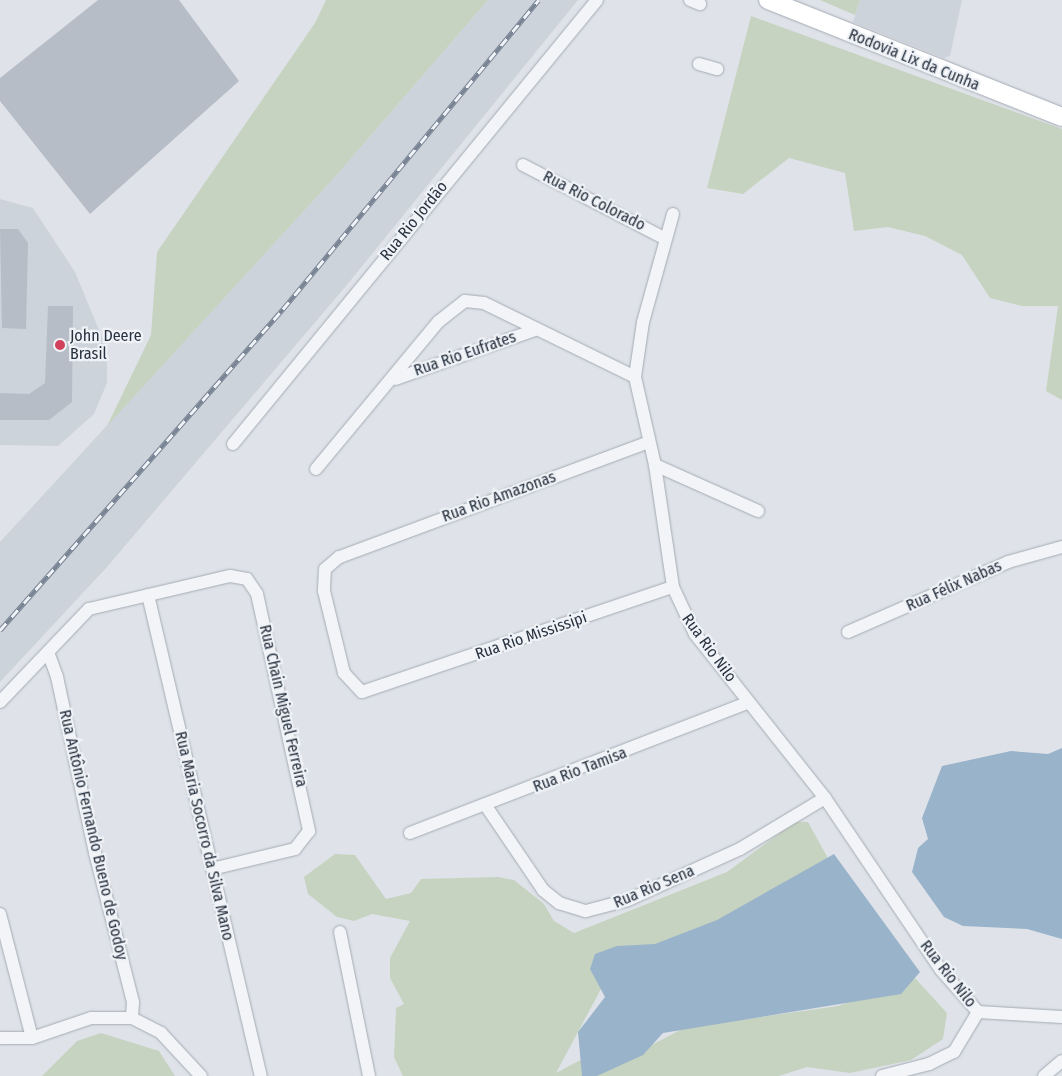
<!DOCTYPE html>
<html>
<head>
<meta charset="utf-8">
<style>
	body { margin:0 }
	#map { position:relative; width:1062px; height:1076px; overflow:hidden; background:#dfe3e9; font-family:"Fira Sans Condensed",sans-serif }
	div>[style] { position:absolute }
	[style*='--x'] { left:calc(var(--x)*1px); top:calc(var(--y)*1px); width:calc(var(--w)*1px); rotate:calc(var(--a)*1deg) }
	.built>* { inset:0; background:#cdd3db }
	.green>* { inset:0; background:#c6d3c0 }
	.water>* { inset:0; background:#99b3ca }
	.building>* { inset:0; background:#b6bdc6 }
	.roads { filter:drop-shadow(0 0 1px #a4aab3) drop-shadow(0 0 1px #a4aab3) }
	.street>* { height:12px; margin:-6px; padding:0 6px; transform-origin:6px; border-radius:6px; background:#f2f4f7 }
	.secondary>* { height:18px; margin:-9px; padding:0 9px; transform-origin:9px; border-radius:9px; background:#fff }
	.rail>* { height:5px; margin-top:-2.5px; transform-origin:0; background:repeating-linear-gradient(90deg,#eff2f6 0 9px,#788393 0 18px); box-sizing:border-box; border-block:1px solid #788393 }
	.dots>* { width:14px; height:14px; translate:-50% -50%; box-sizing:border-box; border:2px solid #eff2f6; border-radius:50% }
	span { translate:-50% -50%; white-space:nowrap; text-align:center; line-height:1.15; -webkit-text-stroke:4.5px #eff2f6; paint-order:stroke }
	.street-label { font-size:16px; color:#283240 }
	.poi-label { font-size:16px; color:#283240 }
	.left { translate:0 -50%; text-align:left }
</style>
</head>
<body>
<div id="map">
	<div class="built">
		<div style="clip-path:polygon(488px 0,578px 0,346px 286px,107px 567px,0 682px,0 542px,334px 178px)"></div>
		<div style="clip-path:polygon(860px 0,962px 0,950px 56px,944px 58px,853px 22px)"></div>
		<div style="clip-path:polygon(0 199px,33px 208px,75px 272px,107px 349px,107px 383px,94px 414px,58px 446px,0 445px)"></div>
	</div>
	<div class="green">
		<div style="clip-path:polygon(326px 0,488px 0,334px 178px,107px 426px,151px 335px,157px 252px,315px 23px)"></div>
		<div style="clip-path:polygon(820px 0,860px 0,855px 15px)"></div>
		<div style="clip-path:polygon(751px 16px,1062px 129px,1062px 400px,1046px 391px,1058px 306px,1022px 306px,990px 298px,962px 255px,925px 236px,888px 227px,854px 231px,845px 173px,789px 158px,743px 194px,707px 188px)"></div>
		<div style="clip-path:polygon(795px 822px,808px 822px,829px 860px,797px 907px,609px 974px,556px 1073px,588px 1056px,623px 1060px,684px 1028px,838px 1006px,915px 978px,947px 1013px,943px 1039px,911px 1060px,850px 1073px,807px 1067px,779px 1076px,403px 1076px,394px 1057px,396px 1008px,404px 1004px,390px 978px,390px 958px,410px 921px,372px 914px,354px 921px,337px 917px,308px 894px,304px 877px,335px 854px,355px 855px,386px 899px,411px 893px,421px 879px,498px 877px,514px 880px,544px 904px,554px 921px,574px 933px,727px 872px)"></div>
		<div style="clip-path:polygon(101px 1033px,159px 1051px,175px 1076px,42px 1076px,77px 1041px)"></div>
	</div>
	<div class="water">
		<div style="clip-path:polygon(1062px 748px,1062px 939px,1027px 929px,963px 926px,944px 917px,912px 872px,918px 848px,928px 839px,922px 818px,942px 766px,1011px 751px,1048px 754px)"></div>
		<div style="clip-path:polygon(834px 854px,920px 972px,901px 994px,663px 1033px,643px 1055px,597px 1076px,582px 1076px,578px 1032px,605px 997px,590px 969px,595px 954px,617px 946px,655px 944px,717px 920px)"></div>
	</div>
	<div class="building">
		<div style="clip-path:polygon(98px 0,179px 0,239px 81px,90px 214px,0 101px,0 78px)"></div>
		<div style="clip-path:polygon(0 229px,18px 229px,28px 243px,26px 329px,2px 328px)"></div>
		<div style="clip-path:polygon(48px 306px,73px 306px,72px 402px,49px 420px,0 420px,0 393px,29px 394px,45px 383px)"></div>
	</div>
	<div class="roads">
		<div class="street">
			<div style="--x:690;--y:0;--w:11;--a:22"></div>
			<div style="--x:699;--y:64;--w:19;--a:16"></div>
			<div style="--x:523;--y:165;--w:159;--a:27.4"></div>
			<div style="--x:673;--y:214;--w:112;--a:105.5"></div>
			<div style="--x:643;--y:322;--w:56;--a:98.3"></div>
			<div style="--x:635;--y:377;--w:90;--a:77.2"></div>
			<div style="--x:655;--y:465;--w:123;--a:81.6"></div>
			<div style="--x:673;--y:587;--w:52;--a:64.9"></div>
			<div style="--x:695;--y:634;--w:209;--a:51.6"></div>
			<div style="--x:825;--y:798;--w:207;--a:56"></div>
			<div style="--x:941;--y:970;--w:56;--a:48.6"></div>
			<div style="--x:395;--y:379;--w:148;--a:-19.3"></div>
			<div style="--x:649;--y:442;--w:331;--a:159.6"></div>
			<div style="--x:339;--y:557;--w:18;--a:139"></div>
			<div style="--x:325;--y:569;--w:22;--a:93"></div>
			<div style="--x:324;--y:591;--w:84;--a:76.3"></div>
			<div style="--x:344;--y:673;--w:26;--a:47"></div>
			<div style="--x:362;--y:692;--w:328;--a:-18.7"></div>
			<div style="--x:233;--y:444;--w:574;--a:-50.65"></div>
			<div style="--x:655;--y:465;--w:113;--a:24.1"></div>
			<div style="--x:316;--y:469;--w:191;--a:-50.3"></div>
			<div style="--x:438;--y:322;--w:34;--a:-38"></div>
			<div style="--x:465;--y:301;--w:19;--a:6"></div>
			<div style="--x:484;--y:303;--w:168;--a:26.1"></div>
			<div style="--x:148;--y:595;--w:494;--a:76.8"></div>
			<div style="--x:848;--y:632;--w:175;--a:-23.6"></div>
			<div style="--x:1008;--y:562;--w:56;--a:-15.5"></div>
			<div style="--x:48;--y:652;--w:27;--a:70"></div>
			<div style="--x:57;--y:677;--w:180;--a:77.8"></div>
			<div style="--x:95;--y:853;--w:154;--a:75.7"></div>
			<div style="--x:133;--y:1002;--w:16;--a:94"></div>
			<div style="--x:0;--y:702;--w:129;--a:-46.3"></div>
			<div style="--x:89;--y:609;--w:145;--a:-13.2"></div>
			<div style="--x:230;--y:576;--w:17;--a:10"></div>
			<div style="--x:247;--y:579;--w:18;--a:56"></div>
			<div style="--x:257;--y:594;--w:243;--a:77.6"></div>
			<div style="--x:309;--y:831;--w:23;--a:128"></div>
			<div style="--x:295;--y:849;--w:85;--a:166.5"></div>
			<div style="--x:486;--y:806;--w:102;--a:55.8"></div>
			<div style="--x:543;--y:890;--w:21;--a:39"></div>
			<div style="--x:559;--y:903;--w:28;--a:17"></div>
			<div style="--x:586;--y:911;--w:43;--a:-14.7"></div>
			<div style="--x:628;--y:900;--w:123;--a:-24.5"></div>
			<div style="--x:740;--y:849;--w:99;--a:-31"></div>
			<div style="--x:410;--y:833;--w:363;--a:-21.1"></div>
			<div style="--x:0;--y:914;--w:128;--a:75.5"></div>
			<div style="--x:340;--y:932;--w:147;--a:78.6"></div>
			<div style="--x:978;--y:1012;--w:84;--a:3.4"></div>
			<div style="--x:0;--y:1038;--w:32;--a:0"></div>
			<div style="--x:32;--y:1038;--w:62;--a:-18.7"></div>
			<div style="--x:91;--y:1018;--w:41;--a:0"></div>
			<div style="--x:132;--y:1018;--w:33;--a:27"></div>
			<div style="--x:161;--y:1033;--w:59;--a:47.1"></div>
			<div style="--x:882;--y:1076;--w:49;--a:-14.3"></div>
			<div style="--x:929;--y:1064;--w:28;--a:-26"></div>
			<div style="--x:954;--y:1052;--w:47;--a:-59"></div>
			<div style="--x:1044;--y:1076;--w:23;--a:-40"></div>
		</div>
		<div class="secondary">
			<div style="--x:768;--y:0;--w:316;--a:21.7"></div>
		</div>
	</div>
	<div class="rail">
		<div style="--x:0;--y:630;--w:428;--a:-48.6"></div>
		<div style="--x:283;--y:309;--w:401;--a:-50.4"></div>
	</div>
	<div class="dots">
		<div style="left:60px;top:345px;background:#d1415c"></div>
	</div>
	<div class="street-label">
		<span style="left:914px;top:60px;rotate:22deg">Rodovia Lix da Cunha</span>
		<span style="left:594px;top:201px;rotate:27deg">Rua Rio Colorado</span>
		<span style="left:414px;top:221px;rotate:-51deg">Rua Rio Jordão</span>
		<span style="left:465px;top:354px;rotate:-19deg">Rua Rio Eufrates</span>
		<span style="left:499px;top:497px;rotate:-20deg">Rua Rio Amazonas</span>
		<span style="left:954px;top:586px;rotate:-24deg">Rua Félix Nabas</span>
		<span style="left:531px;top:636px;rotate:-19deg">Rua Rio Mississipi</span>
		<span style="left:709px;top:648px;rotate:54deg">Rua Rio Nilo</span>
		<span style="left:283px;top:706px;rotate:77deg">Rua Chain Miguel Ferreira</span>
		<span style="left:580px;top:770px;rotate:-21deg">Rua Rio Tamisa</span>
		<span style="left:93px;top:835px;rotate:77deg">Rua Antônio Fernando Bueno de Godoy</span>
		<span style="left:204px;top:836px;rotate:77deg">Rua Maria Socorro da Silva Mano</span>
		<span style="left:654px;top:887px;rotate:-23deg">Rua Rio Sena</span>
		<span style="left:948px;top:974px;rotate:52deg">Rua Rio Nilo</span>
	</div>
	<div class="poi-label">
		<span class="left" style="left:70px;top:345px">John Deere<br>Brasil</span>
	</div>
</div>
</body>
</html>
